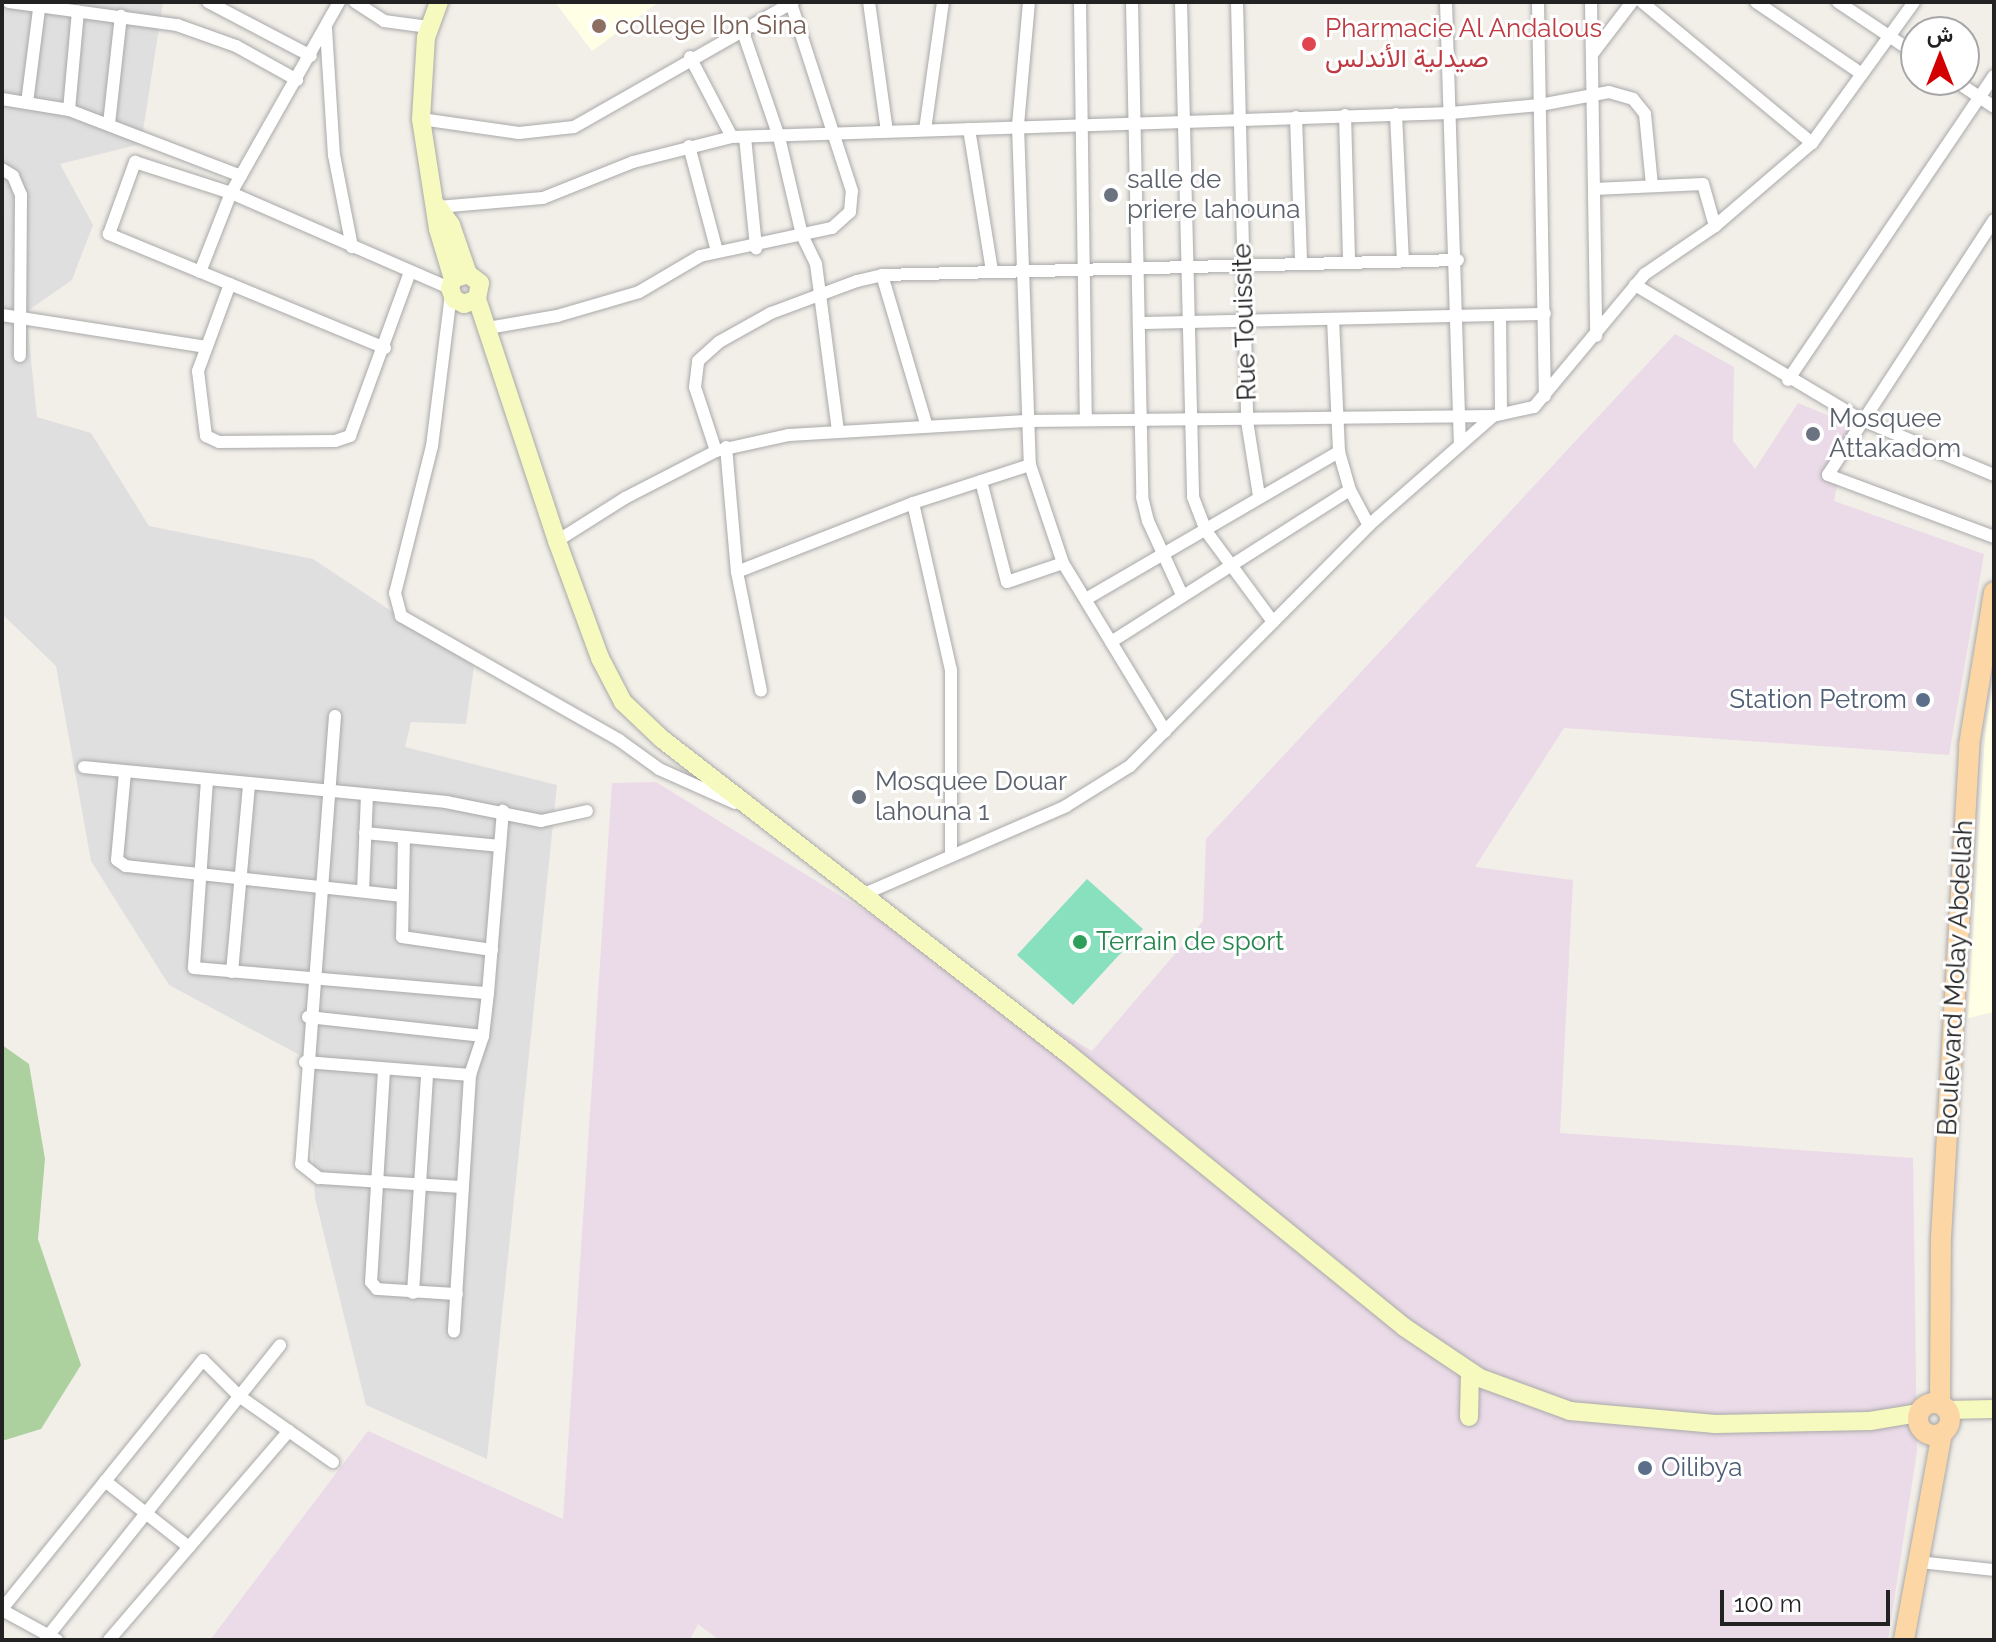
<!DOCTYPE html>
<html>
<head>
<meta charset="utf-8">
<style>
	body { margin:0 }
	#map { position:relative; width:1996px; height:1642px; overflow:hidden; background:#f2efe9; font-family:Raleway,Vazirmatn,sans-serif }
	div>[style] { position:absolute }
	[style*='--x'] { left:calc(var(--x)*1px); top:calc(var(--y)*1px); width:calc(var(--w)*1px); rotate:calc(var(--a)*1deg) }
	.residential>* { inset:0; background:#e0dfdf }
	.industrial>* { inset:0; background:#ebdbe8 }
	.education>* { inset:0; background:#ffffe5 }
	.forest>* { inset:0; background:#add19e }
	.pitch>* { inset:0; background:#88e0be }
	.roads { filter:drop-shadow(0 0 2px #a9a9a9) drop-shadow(0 0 2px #a9a9a9) }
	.minor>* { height:12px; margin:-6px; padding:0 6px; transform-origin:6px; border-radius:6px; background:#fff }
	.secondary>* { height:18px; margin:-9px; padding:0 9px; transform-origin:9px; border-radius:9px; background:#f7fabf }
	.primary>* { height:20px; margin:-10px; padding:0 10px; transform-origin:10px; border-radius:10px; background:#fcd6a4 }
	.primary>.ring { margin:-10px; padding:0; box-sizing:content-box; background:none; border:20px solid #fcd6a4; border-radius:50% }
	.dots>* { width:22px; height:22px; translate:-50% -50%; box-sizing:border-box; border:4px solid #fff; border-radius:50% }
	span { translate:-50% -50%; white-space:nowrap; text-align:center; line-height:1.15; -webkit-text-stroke:6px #fff; paint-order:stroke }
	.education-label { font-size:26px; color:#785e54 }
	.left { translate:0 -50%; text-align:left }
	.health-label { font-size:26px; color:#be3a42 }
	.worship-label { font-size:26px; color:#5b616d }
	.street-label { font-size:26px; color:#222 }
	.service-label { font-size:26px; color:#4e5e75 }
	.right { translate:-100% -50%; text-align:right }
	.leisure-label { font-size:26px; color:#27864d }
	.frame { position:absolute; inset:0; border:4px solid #222; pointer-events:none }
	.north { position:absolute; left:1900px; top:16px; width:80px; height:80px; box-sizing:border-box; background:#fff; border:2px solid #a7a7a7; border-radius:50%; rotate:0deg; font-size:22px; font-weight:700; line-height:32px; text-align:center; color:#222 }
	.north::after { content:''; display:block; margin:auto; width:28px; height:36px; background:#d40000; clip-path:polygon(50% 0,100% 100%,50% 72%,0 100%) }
	.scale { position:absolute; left:1720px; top:1590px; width:170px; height:36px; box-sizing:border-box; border:4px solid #222; border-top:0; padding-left:10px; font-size:24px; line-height:28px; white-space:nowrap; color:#222; -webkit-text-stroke:6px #fff; paint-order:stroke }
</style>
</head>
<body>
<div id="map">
	<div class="residential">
		<div style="clip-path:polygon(2px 2px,163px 2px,141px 144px,60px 164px,93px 225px,72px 280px,26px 312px,37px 417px,91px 433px,149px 526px,313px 559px,474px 666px,466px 724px,411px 722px,405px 747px,557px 785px,487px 1459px,366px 1405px,315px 1198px,307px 1059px,169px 985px,91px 861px,56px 666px,2px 614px)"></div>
	</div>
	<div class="industrial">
		<div style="clip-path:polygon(1675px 334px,1734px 367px,1733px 441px,1755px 469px,1798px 403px,1849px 424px,1834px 501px,1984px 554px,1949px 755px,1564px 728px,1475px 867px,1573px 880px,1560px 1133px,1913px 1158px,1917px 1451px,1888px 1640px,719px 1640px,698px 1624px,690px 1640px,210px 1640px,368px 1431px,563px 1519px,612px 783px,656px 782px,1092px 1051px,1203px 921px,1206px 839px)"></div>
	</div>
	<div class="education">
		<div style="clip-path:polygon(555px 2px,659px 2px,592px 51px)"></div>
		<div style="clip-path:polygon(1994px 676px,1994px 1012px,1968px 1018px,1985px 736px)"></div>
	</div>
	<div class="forest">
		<div style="clip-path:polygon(2px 1045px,29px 1064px,45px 1159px,38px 1239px,81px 1365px,41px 1429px,2px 1441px)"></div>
	</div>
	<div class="pitch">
		<div style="clip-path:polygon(1087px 879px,1143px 929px,1073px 1005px,1017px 955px)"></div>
	</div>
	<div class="roads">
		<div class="minor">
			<div style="--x:9;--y:2;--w:170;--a:7.8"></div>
			<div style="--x:177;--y:25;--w:63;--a:19.6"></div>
			<div style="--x:236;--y:46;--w:70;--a:29.1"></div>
			<div style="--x:208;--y:2;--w:116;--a:27.7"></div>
			<div style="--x:355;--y:2;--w:35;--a:33"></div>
			<div style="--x:384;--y:21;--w:45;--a:7.6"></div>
			<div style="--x:869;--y:2;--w:130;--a:82.1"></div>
			<div style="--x:1029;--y:2;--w:124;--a:95.1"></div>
			<div style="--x:1018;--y:126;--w:339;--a:88"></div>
			<div style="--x:1030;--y:465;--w:103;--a:71.4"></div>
			<div style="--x:1063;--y:563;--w:197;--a:58.7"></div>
			<div style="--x:1080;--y:2;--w:418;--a:89.2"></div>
			<div style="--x:1132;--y:2;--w:495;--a:88.8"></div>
			<div style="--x:1142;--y:497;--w:25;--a:76"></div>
			<div style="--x:1148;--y:521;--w:81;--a:65.3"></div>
			<div style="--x:1181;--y:2;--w:495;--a:88.6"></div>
			<div style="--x:1193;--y:497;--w:36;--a:69"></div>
			<div style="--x:1206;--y:531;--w:113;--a:53.6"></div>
			<div style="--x:1237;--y:2;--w:419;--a:88.6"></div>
			<div style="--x:1247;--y:421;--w:76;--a:80.9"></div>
			<div style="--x:1446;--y:2;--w:441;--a:88.2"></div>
			<div style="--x:1538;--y:2;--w:394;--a:89"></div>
			<div style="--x:1591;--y:2;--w:334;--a:89.1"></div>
			<div style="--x:1642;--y:2;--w:221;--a:39.7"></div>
			<div style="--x:1756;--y:2;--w:128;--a:34.2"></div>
			<div style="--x:1838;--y:2;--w:94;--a:33.7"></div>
			<div style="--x:326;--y:29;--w:126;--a:86.4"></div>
			<div style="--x:334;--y:155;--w:94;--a:78.9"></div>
			<div style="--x:742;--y:29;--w:114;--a:71.1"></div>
			<div style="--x:779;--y:137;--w:101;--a:76.8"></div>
			<div style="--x:802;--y:235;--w:32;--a:64"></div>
			<div style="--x:816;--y:264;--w:168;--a:82.5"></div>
			<div style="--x:1593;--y:53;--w:64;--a:-52.6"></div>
			<div style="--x:690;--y:57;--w:90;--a:62.3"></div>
			<div style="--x:1954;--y:80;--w:48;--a:34"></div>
			<div style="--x:2;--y:99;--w:68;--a:9.3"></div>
			<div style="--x:69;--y:110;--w:184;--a:21"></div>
			<div style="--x:27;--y:103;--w:102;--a:-82.7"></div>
			<div style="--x:69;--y:110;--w:99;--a:-84.8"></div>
			<div style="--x:1396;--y:114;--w:147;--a:87.3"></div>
			<div style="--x:1345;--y:115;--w:147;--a:88.4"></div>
			<div style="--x:1296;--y:117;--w:146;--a:88"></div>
			<div style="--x:421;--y:119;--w:99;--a:8.1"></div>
			<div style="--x:519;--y:133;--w:55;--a:-6.2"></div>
			<div style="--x:574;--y:127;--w:252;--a:-29.7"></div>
			<div style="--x:109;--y:124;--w:109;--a:-83.7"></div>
			<div style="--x:969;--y:129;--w:144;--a:80.8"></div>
			<div style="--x:925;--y:130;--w:129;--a:-82"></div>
			<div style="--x:745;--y:137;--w:112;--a:84.3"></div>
			<div style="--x:689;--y:146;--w:109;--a:75.1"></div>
			<div style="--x:2;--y:169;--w:13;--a:32"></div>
			<div style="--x:13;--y:176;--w:21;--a:67"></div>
			<div style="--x:21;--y:195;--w:161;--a:90.4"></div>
			<div style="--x:1594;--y:189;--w:109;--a:-2.6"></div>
			<div style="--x:1703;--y:184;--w:44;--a:74.1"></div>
			<div style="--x:438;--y:207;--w:105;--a:-4.9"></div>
			<div style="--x:543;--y:198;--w:97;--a:-21.8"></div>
			<div style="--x:633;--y:162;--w:102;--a:-14.2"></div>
			<div style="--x:732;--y:137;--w:719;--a:-1.91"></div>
			<div style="--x:1451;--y:113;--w:89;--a:-5.1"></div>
			<div style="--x:1540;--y:105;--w:70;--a:-10.7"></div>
			<div style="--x:1609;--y:92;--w:25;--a:16"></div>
			<div style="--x:1633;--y:99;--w:19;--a:51"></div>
			<div style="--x:1645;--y:114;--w:72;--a:84.4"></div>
			<div style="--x:1994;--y:220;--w:304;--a:123.1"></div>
			<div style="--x:1828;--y:475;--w:177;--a:20.5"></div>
			<div style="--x:200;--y:272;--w:85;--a:-68.6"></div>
			<div style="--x:231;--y:193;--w:219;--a:-60.5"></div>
			<div style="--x:882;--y:275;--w:155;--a:73.5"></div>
			<div style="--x:230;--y:284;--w:93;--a:110.2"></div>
			<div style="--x:198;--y:371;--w:65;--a:83"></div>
			<div style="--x:206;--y:436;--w:14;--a:25"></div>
			<div style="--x:219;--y:442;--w:116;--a:-0.5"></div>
			<div style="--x:335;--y:441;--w:16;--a:-18"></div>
			<div style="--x:350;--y:436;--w:175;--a:-69.9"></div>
			<div style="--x:1635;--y:285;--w:262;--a:30.8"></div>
			<div style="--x:1860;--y:419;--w:145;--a:22.7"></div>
			<div style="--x:451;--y:294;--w:153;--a:97.1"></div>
			<div style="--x:432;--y:446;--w:152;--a:104.1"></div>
			<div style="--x:395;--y:593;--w:24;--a:75"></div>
			<div style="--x:401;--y:616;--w:251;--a:29.6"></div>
			<div style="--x:619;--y:740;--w:49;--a:35.9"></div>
			<div style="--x:659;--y:769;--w:83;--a:24.1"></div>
			<div style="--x:2;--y:315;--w:207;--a:8.9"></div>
			<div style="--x:1500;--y:315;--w:99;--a:89.4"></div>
			<div style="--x:1333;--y:319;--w:133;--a:87.4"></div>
			<div style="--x:1339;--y:452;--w:40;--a:74"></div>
			<div style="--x:1350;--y:490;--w:40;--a:62"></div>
			<div style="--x:1139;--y:323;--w:406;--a:-1.3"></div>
			<div style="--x:488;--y:328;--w:70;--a:-9.9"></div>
			<div style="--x:557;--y:316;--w:85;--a:-16.3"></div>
			<div style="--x:639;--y:292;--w:71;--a:-30.5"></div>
			<div style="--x:700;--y:256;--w:135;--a:-12"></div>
			<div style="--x:832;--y:228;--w:24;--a:-42"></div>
			<div style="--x:850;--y:212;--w:21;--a:-85"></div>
			<div style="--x:852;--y:191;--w:198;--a:-108"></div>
			<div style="--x:385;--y:348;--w:299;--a:-157.6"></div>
			<div style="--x:109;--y:234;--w:77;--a:-70.1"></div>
			<div style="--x:135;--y:162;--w:101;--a:17.9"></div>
			<div style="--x:231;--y:193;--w:239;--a:23.5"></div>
			<div style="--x:1788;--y:380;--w:367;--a:-55.9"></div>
			<div style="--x:726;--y:447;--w:125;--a:85"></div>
			<div style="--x:737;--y:572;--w:121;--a:78.6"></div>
			<div style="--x:716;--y:451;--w:67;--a:-108.2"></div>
			<div style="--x:695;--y:387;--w:26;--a:-83"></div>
			<div style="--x:698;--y:361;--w:28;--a:-42"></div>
			<div style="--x:719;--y:342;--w:60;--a:-29.1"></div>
			<div style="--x:771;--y:313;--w:92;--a:-20.4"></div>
			<div style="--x:857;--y:281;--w:26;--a:-13"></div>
			<div style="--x:882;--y:275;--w:576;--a:-1.49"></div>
			<div style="--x:981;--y:481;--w:104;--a:75.6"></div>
			<div style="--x:1007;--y:582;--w:59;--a:-18.7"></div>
			<div style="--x:913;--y:503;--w:171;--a:77.2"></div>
			<div style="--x:951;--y:670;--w:186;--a:90"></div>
			<div style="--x:557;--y:541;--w:80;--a:-32.3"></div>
			<div style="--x:625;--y:498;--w:102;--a:-27.3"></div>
			<div style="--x:716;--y:451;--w:75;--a:-12.4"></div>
			<div style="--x:789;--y:435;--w:237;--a:-3.4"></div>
			<div style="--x:1026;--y:421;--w:467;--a:-0.6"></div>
			<div style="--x:1493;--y:416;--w:42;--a:-12.4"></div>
			<div style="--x:1534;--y:407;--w:173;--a:-50.2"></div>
			<div style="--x:1645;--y:274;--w:85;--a:-34.4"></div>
			<div style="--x:1715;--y:226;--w:128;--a:-40.6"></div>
			<div style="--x:1812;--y:143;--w:174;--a:-54.1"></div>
			<div style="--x:737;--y:572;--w:189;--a:-21.4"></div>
			<div style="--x:913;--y:503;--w:123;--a:-18"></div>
			<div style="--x:1086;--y:599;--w:293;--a:-30.2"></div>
			<div style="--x:1111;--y:642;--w:283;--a:-32.5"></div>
			<div style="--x:335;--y:716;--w:449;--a:94.3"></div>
			<div style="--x:301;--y:1164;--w:23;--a:38"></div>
			<div style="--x:319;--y:1178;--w:144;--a:3.6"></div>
			<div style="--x:84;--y:767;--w:364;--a:5.5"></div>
			<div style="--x:446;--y:802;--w:97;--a:11.3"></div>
			<div style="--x:541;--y:821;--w:47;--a:-12.3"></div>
			<div style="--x:125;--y:772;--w:88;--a:95.2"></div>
			<div style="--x:117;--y:860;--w:11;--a:34"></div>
			<div style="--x:126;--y:866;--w:277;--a:6.2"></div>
			<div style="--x:207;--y:780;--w:188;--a:94"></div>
			<div style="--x:194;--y:968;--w:295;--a:4.9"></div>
			<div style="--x:488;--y:993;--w:43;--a:96.6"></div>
			<div style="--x:483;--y:1036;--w:41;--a:108.4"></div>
			<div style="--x:470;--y:1075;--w:257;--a:93.6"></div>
			<div style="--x:365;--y:833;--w:136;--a:5.5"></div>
			<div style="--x:404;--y:837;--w:100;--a:91.1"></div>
			<div style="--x:402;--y:937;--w:91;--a:8.2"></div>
			<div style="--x:363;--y:891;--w:96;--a:-87.6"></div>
			<div style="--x:864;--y:894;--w:220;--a:-23.5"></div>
			<div style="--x:1066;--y:806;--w:75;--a:-32"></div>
			<div style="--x:1130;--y:766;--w:339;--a:-45.2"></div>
			<div style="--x:1369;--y:525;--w:165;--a:-41.3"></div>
			<div style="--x:232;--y:972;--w:189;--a:-84.8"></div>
			<div style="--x:488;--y:993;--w:183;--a:-85.3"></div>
			<div style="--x:308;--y:1017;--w:176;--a:6.2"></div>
			<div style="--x:305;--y:1062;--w:166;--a:4.5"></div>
			<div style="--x:384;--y:1070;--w:212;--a:93.5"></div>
			<div style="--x:371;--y:1282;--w:9;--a:49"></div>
			<div style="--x:377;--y:1289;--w:80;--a:3.6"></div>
			<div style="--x:413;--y:1293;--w:219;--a:-86.3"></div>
			<div style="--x:105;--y:1481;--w:107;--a:38.2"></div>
			<div style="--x:1919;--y:1562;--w:75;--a:6.1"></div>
			<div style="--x:2;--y:1609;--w:320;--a:-51.1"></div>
			<div style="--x:203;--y:1360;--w:51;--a:45"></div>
			<div style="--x:239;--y:1396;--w:115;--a:35.1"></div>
			<div style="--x:2;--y:1610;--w:63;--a:28.6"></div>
			<div style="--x:48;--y:1636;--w:372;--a:-51.4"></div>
			<div style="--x:109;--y:1640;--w:276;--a:-49.3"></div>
		</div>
		<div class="secondary">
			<div style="--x:439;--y:2;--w:37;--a:110"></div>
			<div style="--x:426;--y:37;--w:82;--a:93.5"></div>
			<div style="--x:421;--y:119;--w:111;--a:81.2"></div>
			<div style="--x:438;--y:229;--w:52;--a:73.3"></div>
			<div style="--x:438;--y:207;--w:22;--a:54"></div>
			<div style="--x:451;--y:225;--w:52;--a:70.9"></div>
			<div style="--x:468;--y:274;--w:15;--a:37"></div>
			<div style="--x:480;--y:283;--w:16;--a:101"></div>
			<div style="--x:477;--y:299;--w:14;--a:159"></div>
			<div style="--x:464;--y:304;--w:11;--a:-153"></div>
			<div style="--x:454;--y:299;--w:12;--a:-110"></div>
			<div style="--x:450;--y:288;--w:9;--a:-72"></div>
			<div style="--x:453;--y:279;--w:16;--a:-18"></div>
			<div style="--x:477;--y:299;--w:255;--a:71.7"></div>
			<div style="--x:557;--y:541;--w:125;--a:69.8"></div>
			<div style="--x:600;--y:658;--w:50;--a:62.4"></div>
			<div style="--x:623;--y:702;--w:54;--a:43.5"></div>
			<div style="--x:662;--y:739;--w:512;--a:37.79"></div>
			<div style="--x:1067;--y:1053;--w:434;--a:39.1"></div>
			<div style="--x:1404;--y:1327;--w:92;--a:33.9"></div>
			<div style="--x:1480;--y:1378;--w:96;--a:20.1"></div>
			<div style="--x:1570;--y:1411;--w:146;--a:5.1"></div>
			<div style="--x:1715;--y:1424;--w:155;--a:-1.1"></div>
			<div style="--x:1870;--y:1421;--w:50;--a:-9.3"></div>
			<div style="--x:1946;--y:1410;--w:48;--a:-1.2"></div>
			<div style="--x:1469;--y:1417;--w:45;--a:-88.7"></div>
		</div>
		<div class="primary">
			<div class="ring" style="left:1918px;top:1403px;width:12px;height:12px"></div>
			<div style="--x:1940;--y:1404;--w:166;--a:-89.7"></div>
			<div style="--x:1941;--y:1238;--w:494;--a:-86.7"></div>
			<div style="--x:1969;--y:745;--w:155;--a:-80.7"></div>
			<div style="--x:1904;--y:1640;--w:210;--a:-79.6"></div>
		</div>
	</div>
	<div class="dots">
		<div style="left:599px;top:26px;background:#8d6e63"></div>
		<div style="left:1309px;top:44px;background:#e0444e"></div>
		<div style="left:1111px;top:195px;background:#6b7280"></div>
		<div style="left:1813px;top:434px;background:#6b7280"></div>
		<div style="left:1923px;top:700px;background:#5c6f8a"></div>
		<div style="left:859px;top:797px;background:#6b7280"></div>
		<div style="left:1080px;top:942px;background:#2e9e5b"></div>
		<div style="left:1645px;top:1468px;background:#5c6f8a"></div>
	</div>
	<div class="education-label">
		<span class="left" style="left:615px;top:26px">college Ibn Sina</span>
	</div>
	<div class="health-label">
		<span class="left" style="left:1325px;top:44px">Pharmacie Al Andalous<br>صيدلية الأندلس</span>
	</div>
	<div class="worship-label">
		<span class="left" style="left:1127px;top:195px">salle de<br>priere lahouna</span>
		<span class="left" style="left:1829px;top:434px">Mosquee<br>Attakadom</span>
		<span class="left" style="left:875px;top:797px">Mosquee Douar<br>lahouna 1</span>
	</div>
	<div class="street-label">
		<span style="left:1245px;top:322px;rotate:-92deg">Rue Touissite</span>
		<span style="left:1956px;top:978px;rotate:-87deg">Boulevard Molay Abdellah</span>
	</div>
	<div class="service-label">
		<span class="right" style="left:1907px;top:700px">Station Petrom</span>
		<span class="left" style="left:1661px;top:1468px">Oilibya</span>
	</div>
	<div class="leisure-label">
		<span class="left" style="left:1096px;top:942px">Terrain de sport</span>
	</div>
	<div class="frame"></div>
	<div class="north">ش</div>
	<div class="scale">100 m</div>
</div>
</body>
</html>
